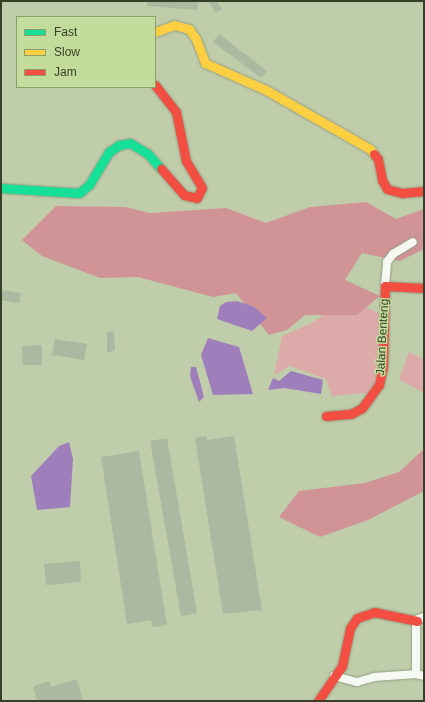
<!DOCTYPE html>
<html>
<head>
<meta charset="utf-8">
<style>
	body { margin:0 }
	#map { position:relative; width:425px; height:702px; overflow:hidden; background:#c0cdaa; font-family:Arial,sans-serif }
	div>[style] { position:absolute }
	[style*='--x'] { left:calc(var(--x)*1px); top:calc(var(--y)*1px); width:calc(var(--w)*1px); rotate:calc(var(--a)*1deg) }
	.green>* { inset:0; background:#dcaaa8 }
	.forest>* { inset:0; background:#d09396 }
	.water>* { inset:0; background:#9e7fbb }
	.building>* { inset:0; background:#aabaa0 }
	.roads { filter:drop-shadow(0 0 1px #939e82) drop-shadow(0 0 1px #939e82) }
	.street>* { height:8px; margin:-4px; padding:0 4px; transform-origin:4px; border-radius:4px; background:#f6f8f2 }
	.fast>* { height:9px; margin:-4.5px; padding:0 4.5px; transform-origin:4.5px; border-radius:4.5px; background:#16e098 }
	.slow>* { height:9px; margin:-4.5px; padding:0 4.5px; transform-origin:4.5px; border-radius:4.5px; background:#ffcf43 }
	.jam>* { height:9px; margin:-4.5px; padding:0 4.5px; transform-origin:4.5px; border-radius:4.5px; background:#f24e42 }
	span { translate:-50% -50%; white-space:nowrap; text-align:center; line-height:1.15; -webkit-text-stroke:3px #c3dc9b; paint-order:stroke }
	.street-label { font-size:12px; color:#374026 }
	.frame { position:absolute; inset:0; border:2px solid #374026; pointer-events:none }
	.legend { position:absolute; left:16px; top:16px; width:140px; height:72px; box-sizing:border-box; background:#c3dc9b; border:1px solid #8b9e6c; margin:0; padding:5px 7px; list-style:none; font-size:12px; color:#374026 }
	.legend li { display:flex; align-items:center; gap:8px; height:20px }
	.legend b { width:20px; border:1px solid #8b9e6c }
</style>
</head>
<body>
<div id="map">
	<div class="green">
		<div style="clip-path:polygon(360px 305px,381px 314px,378px 378px,368px 393px,332px 396px,326px 379px,290px 366px,274px 375px,282px 336px,312px 323px,327px 312px)"></div>
		<div style="clip-path:polygon(409px 352px,424px 359px,424px 393px,399px 379px)"></div>
	</div>
	<div class="forest">
		<div style="clip-path:polygon(366px 202px,396px 219px,424px 209px,424px 249px,400px 261px,362px 253px,345px 280px,380px 296px,357px 315px,305px 315px,287px 330px,269px 335px,236px 293px,213px 297px,138px 277px,100px 278px,42px 256px,22px 240px,56px 206px,125px 207px,150px 213px,226px 208px,266px 223px,310px 207px)"></div>
		<div style="clip-path:polygon(424px 449px,424px 491px,368px 520px,320px 537px,279px 517px,299px 491px,365px 483px,399px 472px)"></div>
	</div>
	<div class="water">
		<div style="clip-path:polygon(237px 301px,254px 307px,267px 318px,252px 331px,217px 319px,220px 306px,226px 302px)"></div>
		<div style="clip-path:polygon(208px 338px,239px 347px,253px 394px,213px 395px,201px 355px)"></div>
		<div style="clip-path:polygon(191px 367px,196px 367px,204px 397px,199px 402px,190px 376px)"></div>
		<div style="clip-path:polygon(291px 371px,323px 380px,321px 394px,284px 388px,268px 390px,273px 378px,279px 381px)"></div>
		<div style="clip-path:polygon(69px 442px,73px 459px,70px 507px,37px 510px,31px 476px,59px 446px)"></div>
	</div>
	<div class="building">
		<div style="clip-path:polygon(147px 1px,198px 1px,197px 10px,147px 6px)"></div>
		<div style="clip-path:polygon(208px 1px,217px 1px,222px 9px,216px 13px)"></div>
		<div style="clip-path:polygon(219px 34px,267px 71px,261px 78px,213px 42px)"></div>
		<div style="clip-path:polygon(1px 290px,21px 293px,19px 303px,1px 300px)"></div>
		<div style="clip-path:polygon(114px 331px,115px 351px,107px 352px,107px 332px)"></div>
		<div style="clip-path:polygon(55px 339px,87px 344px,84px 360px,52px 355px)"></div>
		<div style="clip-path:polygon(42px 345px,42px 365px,23px 365px,22px 346px)"></div>
		<div style="clip-path:polygon(206px 436px,207px 440px,234px 436px,262px 610px,223px 614px,195px 438px)"></div>
		<div style="clip-path:polygon(167px 438px,197px 613px,181px 616px,150px 441px)"></div>
		<div style="clip-path:polygon(139px 451px,167px 625px,152px 627px,151px 620px,127px 624px,101px 457px)"></div>
		<div style="clip-path:polygon(80px 561px,81px 582px,46px 585px,44px 564px)"></div>
		<div style="clip-path:polygon(77px 679px,83px 701px,37px 701px,33px 686px,50px 681px,51px 687px)"></div>
	</div>
	<div class="roads">
		<div class="street">
			<div style="--x:385;--y:286;--w:24;--a:-85"></div>
			<div style="--x:387;--y:262;--w:10;--a:-53"></div>
			<div style="--x:393;--y:254;--w:23;--a:-31"></div>
			<div style="--x:416;--y:674;--w:8;--a:14"></div>
			<div style="--x:334;--y:676;--w:24;--a:15"></div>
			<div style="--x:357;--y:682;--w:18;--a:-16"></div>
			<div style="--x:374;--y:677;--w:42;--a:-4.1"></div>
			<div style="--x:416;--y:674;--w:49;--a:-90"></div>
			<div style="--x:416;--y:625;--w:6;--a:-72"></div>
			<div style="--x:418;--y:619;--w:6;--a:-18"></div>
		</div>
		<div class="fast">
			<div style="--x:1;--y:188;--w:78;--a:3.7"></div>
			<div style="--x:79;--y:193;--w:13;--a:-39"></div>
			<div style="--x:89;--y:185;--w:39;--a:-59"></div>
			<div style="--x:109;--y:152;--w:12;--a:-35"></div>
			<div style="--x:119;--y:145;--w:11;--a:-10"></div>
			<div style="--x:130;--y:143;--w:21;--a:31"></div>
			<div style="--x:148;--y:154;--w:20;--a:49"></div>
		</div>
		<div class="slow">
			<div style="--x:155;--y:32;--w:20;--a:-20"></div>
			<div style="--x:174;--y:25;--w:16;--a:15"></div>
			<div style="--x:189;--y:29;--w:12;--a:55"></div>
			<div style="--x:196;--y:39;--w:26;--a:69"></div>
			<div style="--x:205;--y:63;--w:67;--a:23.9"></div>
			<div style="--x:266;--y:90;--w:120;--a:29.6"></div>
			<div style="--x:370;--y:149;--w:6;--a:51"></div>
		</div>
		<div class="jam">
			<div style="--x:155;--y:85;--w:34;--a:52"></div>
			<div style="--x:176;--y:112;--w:50;--a:78.5"></div>
			<div style="--x:186;--y:161;--w:31;--a:59"></div>
			<div style="--x:202;--y:188;--w:11;--a:117"></div>
			<div style="--x:197;--y:198;--w:13;--a:-167"></div>
			<div style="--x:184;--y:195;--w:35;--a:-131"></div>
			<div style="--x:374;--y:154;--w:6;--a:51"></div>
			<div style="--x:378;--y:159;--w:21;--a:79"></div>
			<div style="--x:382;--y:180;--w:10;--a:61"></div>
			<div style="--x:387;--y:189;--w:16;--a:15"></div>
			<div style="--x:402;--y:193;--w:22;--a:-5"></div>
			<div style="--x:326;--y:416;--w:25;--a:-5"></div>
			<div style="--x:351;--y:414;--w:13;--a:-29"></div>
			<div style="--x:362;--y:408;--w:29;--a:-54"></div>
			<div style="--x:379;--y:385;--w:19;--a:-78"></div>
			<div style="--x:383;--y:366;--w:80;--a:-88.6"></div>
			<div style="--x:385;--y:286;--w:39;--a:3"></div>
			<div style="--x:318;--y:701;--w:42;--a:-55.6"></div>
			<div style="--x:342;--y:666;--w:39;--a:-78"></div>
			<div style="--x:350;--y:628;--w:12;--a:-55"></div>
			<div style="--x:357;--y:618;--w:18;--a:-19"></div>
			<div style="--x:374;--y:612;--w:44;--a:11.8"></div>
		</div>
	</div>
	<div class="street-label">
		<span style="left:383px;top:337px;rotate:-87deg">Jalan Benteng</span>
	</div>
	<div class="frame"></div>
	<ul class="legend">
	<li><b style="height:5px;background:#16e098"></b>Fast</li>
	<li><b style="height:5px;background:#ffcf43"></b>Slow</li>
	<li><b style="height:5px;background:#f24e42"></b>Jam</li>
	</ul>
</div>
</body>
</html>
